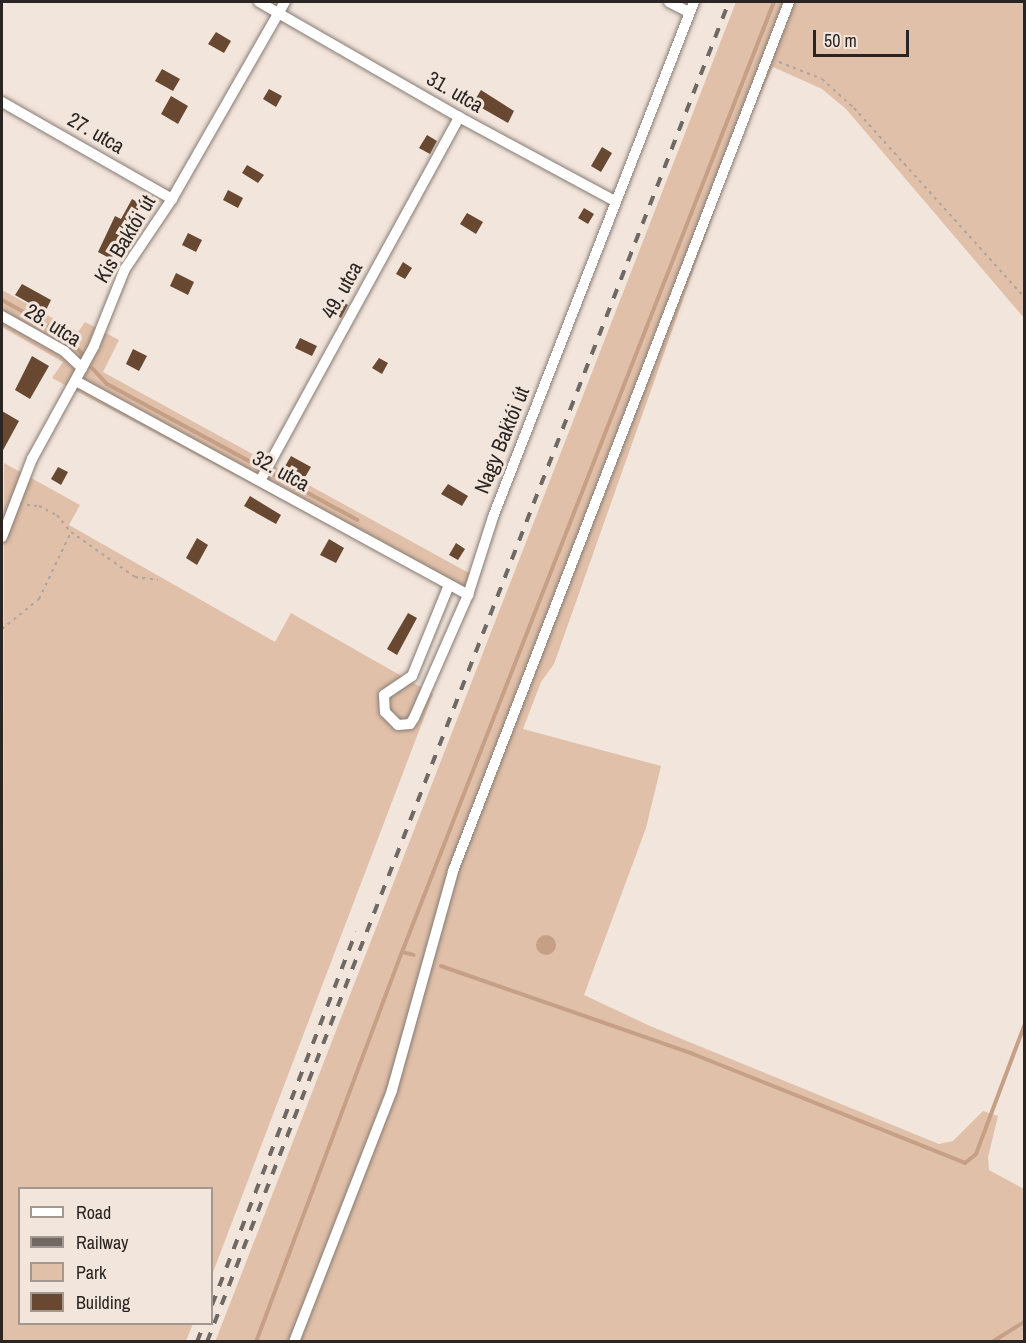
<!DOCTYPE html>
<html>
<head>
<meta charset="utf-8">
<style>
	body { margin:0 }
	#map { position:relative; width:1026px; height:1343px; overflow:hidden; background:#f2e5dc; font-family:"Archivo Narrow",sans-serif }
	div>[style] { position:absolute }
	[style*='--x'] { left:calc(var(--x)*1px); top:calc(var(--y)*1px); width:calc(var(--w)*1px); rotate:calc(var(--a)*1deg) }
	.green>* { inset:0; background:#e1c0a9 }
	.water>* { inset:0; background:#c5a086 }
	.round { border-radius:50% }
	.stream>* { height:4px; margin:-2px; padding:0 2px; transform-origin:2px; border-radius:2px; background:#c5a086 }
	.building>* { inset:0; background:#684830 }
	.path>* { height:2px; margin-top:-1px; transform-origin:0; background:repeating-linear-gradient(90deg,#afa49d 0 3px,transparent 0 7.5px) }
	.roads { filter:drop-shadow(0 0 2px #867b73) drop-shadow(0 0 2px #867b73) }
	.minor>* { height:10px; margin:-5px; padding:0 5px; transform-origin:5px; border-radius:5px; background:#fff }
	.rail>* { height:4px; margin-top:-2px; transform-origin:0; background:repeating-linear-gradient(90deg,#6f6863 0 10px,transparent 0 20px) }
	span { translate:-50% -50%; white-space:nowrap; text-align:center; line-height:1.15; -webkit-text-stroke:6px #f2e5dc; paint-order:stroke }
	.street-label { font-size:21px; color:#2a2522 }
	.frame { position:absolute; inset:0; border:3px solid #2a2522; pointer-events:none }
	.legend { position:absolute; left:18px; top:1187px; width:195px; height:138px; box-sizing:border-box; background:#f2e5dc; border:2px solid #a29892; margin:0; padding:8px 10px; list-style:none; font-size:18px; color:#2a2522 }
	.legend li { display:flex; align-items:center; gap:12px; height:30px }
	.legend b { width:30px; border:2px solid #a29892 }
	.scale { position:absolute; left:813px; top:30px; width:96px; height:27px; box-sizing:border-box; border:3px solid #2a2522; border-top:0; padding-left:8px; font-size:18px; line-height:21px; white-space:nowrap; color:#2a2522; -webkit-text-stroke:4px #f2e5dc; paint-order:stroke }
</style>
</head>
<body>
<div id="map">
	<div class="green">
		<div style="clip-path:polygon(736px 2px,1024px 2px,1024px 318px,846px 109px,822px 89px,773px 67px,741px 136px,554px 664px,541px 682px,523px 729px,661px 766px,646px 828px,584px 995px,650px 1026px,939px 1144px,953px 1141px,983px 1111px,998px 1116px,988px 1157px,989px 1170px,1024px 1189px,1024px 1341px,215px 1342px)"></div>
		<div style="clip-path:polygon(2px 290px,78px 332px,85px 322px,119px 340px,103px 372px,478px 578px,469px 600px,52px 378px,63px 362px,2px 327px)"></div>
		<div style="clip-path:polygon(4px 463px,80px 505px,69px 525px,275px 642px,291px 613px,433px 694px,212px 1275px,212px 1188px,20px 1188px,20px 1324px,193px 1324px,186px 1341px,2px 1342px)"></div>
	</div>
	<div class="water">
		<div class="round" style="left:536px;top:935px;width:20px;height:20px"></div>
	</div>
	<div class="stream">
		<div style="--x:2;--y:300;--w:74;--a:29"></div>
		<div style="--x:67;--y:336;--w:23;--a:50"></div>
		<div style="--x:92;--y:368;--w:22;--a:47"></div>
		<div style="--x:107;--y:384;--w:285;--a:28.5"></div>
		<div style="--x:402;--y:952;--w:12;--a:14"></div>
		<div style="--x:441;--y:966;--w:267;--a:19.2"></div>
		<div style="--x:693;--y:1054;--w:293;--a:21.8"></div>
		<div style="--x:965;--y:1163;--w:14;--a:-39"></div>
		<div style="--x:976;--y:1154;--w:137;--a:-69.4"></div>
		<div style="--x:256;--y:1342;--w:416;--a:-69.5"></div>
		<div style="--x:402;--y:952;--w:1020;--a:-68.62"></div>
		<div style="--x:992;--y:1342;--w:38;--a:-32"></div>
	</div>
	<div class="building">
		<div style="clip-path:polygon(216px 32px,231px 41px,224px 53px,208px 44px)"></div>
		<div style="clip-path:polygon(162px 69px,180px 79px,173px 91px,155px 81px)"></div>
		<div style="clip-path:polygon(269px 89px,282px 96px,276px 107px,263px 99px)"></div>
		<div style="clip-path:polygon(481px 90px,514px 111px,508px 123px,473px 103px)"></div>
		<div style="clip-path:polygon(171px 96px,188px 106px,178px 124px,161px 114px)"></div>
		<div style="clip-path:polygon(427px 135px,437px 141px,430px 154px,419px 148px)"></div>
		<div style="clip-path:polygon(602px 147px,612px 153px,601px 172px,591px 166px)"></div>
		<div style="clip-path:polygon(247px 165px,264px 175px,258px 183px,242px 173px)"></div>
		<div style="clip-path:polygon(228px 190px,243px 198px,238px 208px,223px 200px)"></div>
		<div style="clip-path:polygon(132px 199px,141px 204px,111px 259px,98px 252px,115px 216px,121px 219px)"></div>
		<div style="clip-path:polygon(584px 208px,594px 214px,588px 224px,578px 218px)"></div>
		<div style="clip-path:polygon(467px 213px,483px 222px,476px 234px,460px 224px)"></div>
		<div style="clip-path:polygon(188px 233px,202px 240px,196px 252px,182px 245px)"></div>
		<div style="clip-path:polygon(403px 262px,412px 268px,405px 279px,396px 274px)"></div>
		<div style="clip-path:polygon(176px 273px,194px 282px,188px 295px,170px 286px)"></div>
		<div style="clip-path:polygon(22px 284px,51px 300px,45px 312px,15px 295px)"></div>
		<div style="clip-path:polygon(337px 299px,348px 305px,341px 318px,330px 311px)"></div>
		<div style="clip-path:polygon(300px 338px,317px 346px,312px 356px,295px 348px)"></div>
		<div style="clip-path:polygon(133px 349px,147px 356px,139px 371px,126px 364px)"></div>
		<div style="clip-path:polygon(32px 356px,49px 366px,30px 399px,15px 390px)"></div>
		<div style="clip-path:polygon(379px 358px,388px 363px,382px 374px,372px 368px)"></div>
		<div style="clip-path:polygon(2px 411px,19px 421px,2px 452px)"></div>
		<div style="clip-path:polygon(502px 418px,513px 424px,507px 433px,497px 427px)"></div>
		<div style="clip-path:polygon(291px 456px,311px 467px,301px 484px,281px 473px)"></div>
		<div style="clip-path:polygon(58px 467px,68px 472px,61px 485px,51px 479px)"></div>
		<div style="clip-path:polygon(448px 484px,468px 496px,462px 506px,441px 494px)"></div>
		<div style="clip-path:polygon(250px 496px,281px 515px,276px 524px,244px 506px)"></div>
		<div style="clip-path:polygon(197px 538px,208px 545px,197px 565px,186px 558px)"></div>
		<div style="clip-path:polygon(329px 539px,344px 548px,336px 563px,320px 555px)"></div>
		<div style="clip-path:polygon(456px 543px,465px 549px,458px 560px,449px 555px)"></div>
		<div style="clip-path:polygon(408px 613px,417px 618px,397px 655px,387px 649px)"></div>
	</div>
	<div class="path">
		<div style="--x:779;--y:62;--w:46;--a:21.6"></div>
		<div style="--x:822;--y:79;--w:43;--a:42.2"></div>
		<div style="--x:854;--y:108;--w:254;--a:48"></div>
		<div style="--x:27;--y:505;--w:12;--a:5"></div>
		<div style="--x:39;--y:506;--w:20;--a:27"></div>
		<div style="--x:57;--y:515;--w:22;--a:51"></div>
		<div style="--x:71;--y:532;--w:78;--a:35.1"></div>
		<div style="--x:135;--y:577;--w:23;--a:7"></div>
		<div style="--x:2;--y:629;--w:48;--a:-39"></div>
		<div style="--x:39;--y:599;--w:74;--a:-64.5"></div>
	</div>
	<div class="roads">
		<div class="minor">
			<div style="--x:259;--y:2;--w:231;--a:29.9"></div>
			<div style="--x:459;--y:117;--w:177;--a:28.3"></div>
			<div style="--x:669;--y:2;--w:22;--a:27"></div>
			<div style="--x:2;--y:102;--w:196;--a:29.7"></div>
			<div style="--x:2;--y:316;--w:71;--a:29.4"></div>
			<div style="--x:64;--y:351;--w:25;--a:43"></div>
			<div style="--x:76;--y:381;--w:447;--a:28.6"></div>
			<div style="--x:260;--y:481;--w:415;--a:-61.3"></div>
			<div style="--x:2;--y:537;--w:84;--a:-69"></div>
			<div style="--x:32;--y:459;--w:129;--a:-61.2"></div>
			<div style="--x:94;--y:346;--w:83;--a:-68.1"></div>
			<div style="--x:125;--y:269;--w:84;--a:-56.1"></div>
			<div style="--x:172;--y:199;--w:227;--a:-60.2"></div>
			<div style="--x:449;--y:585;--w:98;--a:112.1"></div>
			<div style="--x:412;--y:676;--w:34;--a:146"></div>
			<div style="--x:384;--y:695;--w:17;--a:87"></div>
			<div style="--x:385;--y:712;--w:18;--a:45"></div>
			<div style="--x:398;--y:725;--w:12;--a:-5"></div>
			<div style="--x:410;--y:724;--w:7;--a:-56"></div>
			<div style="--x:414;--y:718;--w:134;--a:-66.3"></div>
			<div style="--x:468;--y:595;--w:82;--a:-72.2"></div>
			<div style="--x:493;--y:517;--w:553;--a:-68.68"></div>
			<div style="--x:294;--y:1342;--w:270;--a:-68.7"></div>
			<div style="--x:392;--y:1090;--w:227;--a:-74.4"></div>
			<div style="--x:453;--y:871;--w:932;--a:-68.86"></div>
		</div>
	</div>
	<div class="rail">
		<div style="--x:212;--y:1305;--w:400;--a:-68.9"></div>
		<div style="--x:197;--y:1342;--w:19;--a:-69"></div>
		<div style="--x:207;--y:1342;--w:1438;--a:-68.72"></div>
	</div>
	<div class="street-label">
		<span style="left:455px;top:92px;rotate:30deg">31. utca</span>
		<span style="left:96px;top:133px;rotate:30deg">27. utca</span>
		<span style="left:125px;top:239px;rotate:-59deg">Kis Baktói út</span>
		<span style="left:342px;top:290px;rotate:-61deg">49. utca</span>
		<span style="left:53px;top:325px;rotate:32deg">28. utca</span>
		<span style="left:502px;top:440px;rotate:-68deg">Nagy Baktói út</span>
		<span style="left:281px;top:471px;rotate:29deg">32. utca</span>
	</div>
	<div class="frame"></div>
	<ul class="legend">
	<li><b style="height:8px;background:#fff"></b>Road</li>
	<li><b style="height:8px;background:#6f6863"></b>Railway</li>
	<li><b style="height:16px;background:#e1c0a9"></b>Park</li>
	<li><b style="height:16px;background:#684830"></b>Building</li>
	</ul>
	<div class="scale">50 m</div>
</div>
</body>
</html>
